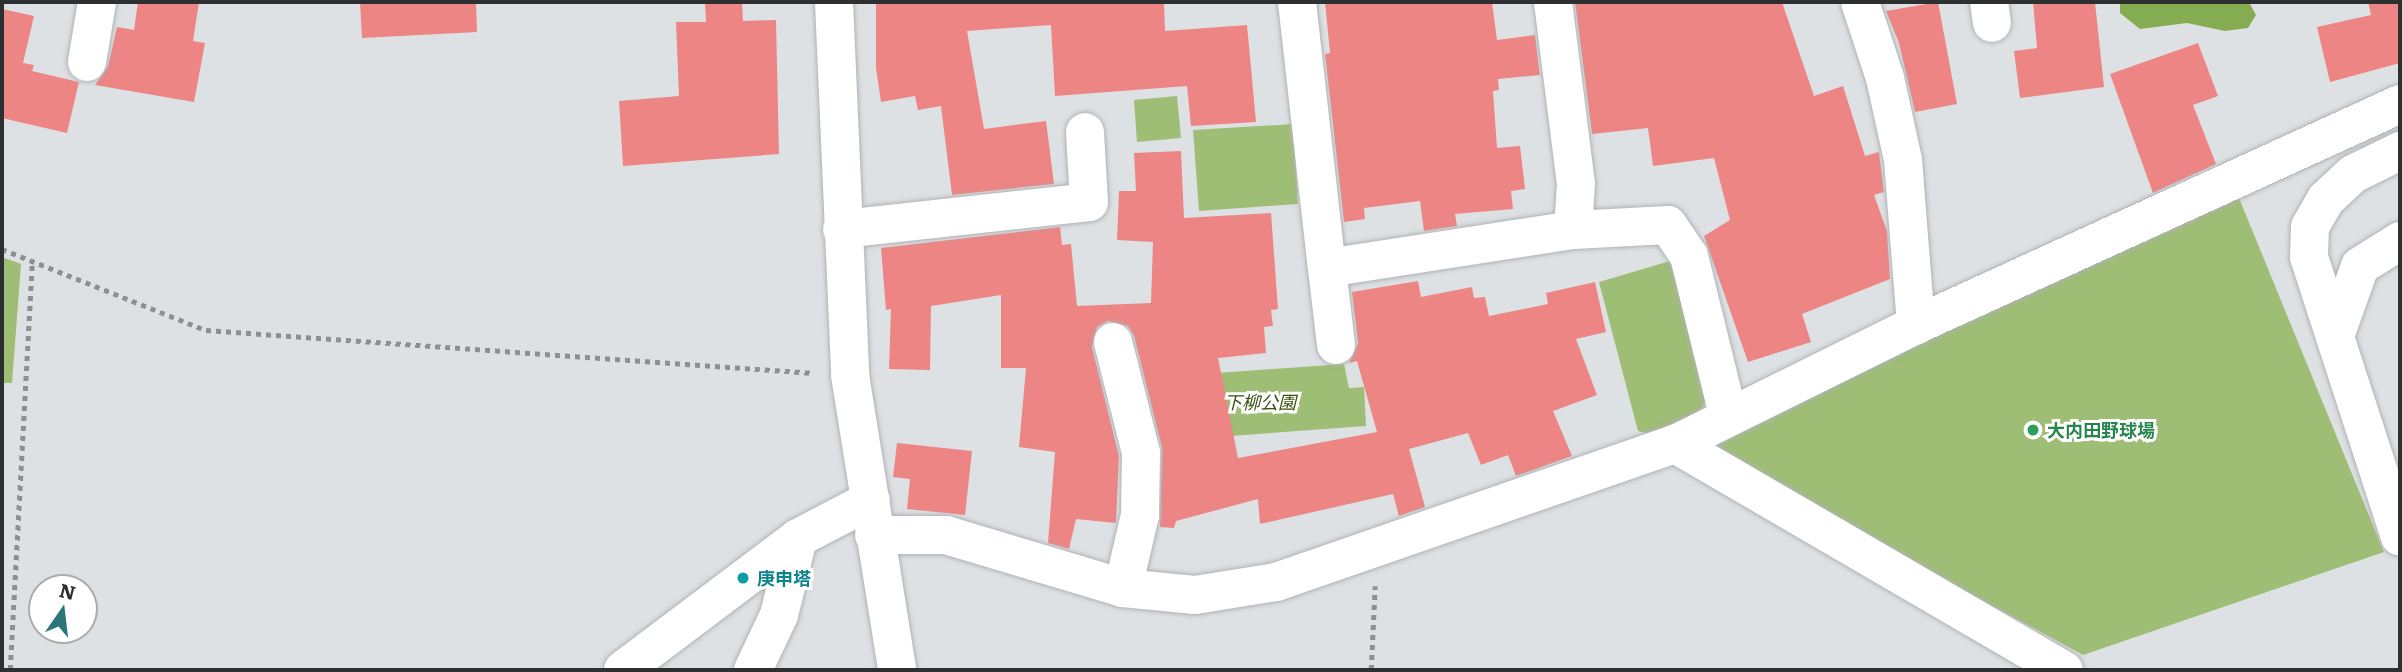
<!DOCTYPE html>
<html>
<head>
<meta charset="utf-8">
<style>
	body { margin:0 }
	#map { position:relative; width:2402px; height:672px; overflow:hidden; background:#dee1e4; font-family:Literata,"Noto Sans JP",serif }
	div>[style] { position:absolute }
	[style*='--x'] { left:calc(var(--x)*1px); top:calc(var(--y)*1px); width:calc(var(--w)*1px); rotate:calc(var(--a)*1deg) }
	.green>* { inset:0; background:#9ebd75 }
	.forest>* { inset:0; background:#86ac51 }
	.building>* { inset:0; background:#ec8584 }
	.path>* { height:4.5px; margin-top:-2.25px; transform-origin:0; background:repeating-linear-gradient(90deg,#8d8f91 0 5px,transparent 0 10px) }
	.roads { filter:drop-shadow(0 0 2px #b0b3b6) drop-shadow(0 0 2px #b0b3b6) }
	.minor>* { height:38px; margin:-19px; padding:0 19px; transform-origin:19px; border-radius:19px; background:#fff }
	.dots>* { width:19px; height:19px; translate:-50% -50%; box-sizing:border-box; border:4px solid #fff; border-radius:50% }
	span { translate:-50% -50%; white-space:nowrap; text-align:center; line-height:1.15; -webkit-text-stroke:6px #fff; paint-order:stroke }
	.park-label { font-size:18px; color:#39510f; font-style:italic }
	.leisure-label { font-size:18px; color:#27864d; font-weight:700 }
	.left { translate:0 -50%; text-align:left }
	.culture-label { font-size:18px; color:#0d838f; font-weight:700 }
	.frame { position:absolute; inset:0; border:4px solid #2e2f30; pointer-events:none }
	.north { position:absolute; left:28px; top:574px; width:70px; height:70px; box-sizing:border-box; background:#fff; border:2px solid #abacac; border-radius:50%; rotate:14deg; font-size:19px; font-weight:700; line-height:28px; text-align:center; color:#2e2f30 }
	.north::after { content:''; display:block; margin:auto; width:24px; height:32px; background:#2c7679; clip-path:polygon(50% 0,100% 100%,50% 72%,0 100%) }
</style>
</head>
<body>
<div id="map">
	<div class="green">
		<div style="clip-path:polygon(1177px 96px,1181px 138px,1137px 142px,1134px 100px)"></div>
		<div style="clip-path:polygon(1293px 124px,1298px 204px,1199px 211px,1193px 130px)"></div>
		<div style="clip-path:polygon(2239px 198px,2384px 552px,2083px 655px,1701px 448px,1764px 412px)"></div>
		<div style="clip-path:polygon(2px 257px,21px 264px,12px 383px,2px 383px)"></div>
		<div style="clip-path:polygon(1670px 261px,1707px 381px,1705px 402px,1699px 415px,1646px 433px,1638px 431px,1599px 282px)"></div>
		<div style="clip-path:polygon(1344px 364px,1349px 388px,1364px 387px,1366px 426px,1217px 437px,1203px 374px)"></div>
	</div>
	<div class="forest">
		<div style="clip-path:polygon(2120px 2px,2249px 2px,2256px 15px,2248px 28px,2225px 31px,2187px 23px,2140px 29px,2120px 13px)"></div>
	</div>
	<div class="building">
		<div style="clip-path:polygon(138px 2px,199px 2px,193px 41px,205px 43px,194px 102px,95px 85px,108px 66px,117px 27px,134px 30px)"></div>
		<div style="clip-path:polygon(360px 2px,476px 2px,477px 32px,362px 38px)"></div>
		<div style="clip-path:polygon(705px 2px,742px 2px,743px 21px,776px 20px,779px 154px,623px 166px,619px 101px,679px 96px,676px 22px,706px 22px)"></div>
		<div style="clip-path:polygon(876px 2px,1164px 2px,1165px 31px,1247px 25px,1256px 122px,1191px 126px,1187px 86px,1055px 96px,1051px 25px,967px 31px,984px 129px,1046px 121px,1054px 184px,952px 195px,941px 106px,918px 110px,915px 96px,881px 102px,876px 68px)"></div>
		<div style="clip-path:polygon(1325px 2px,1492px 2px,1497px 40px,1535px 35px,1540px 75px,1498px 79px,1499px 90px,1493px 91px,1497px 148px,1520px 146px,1525px 189px,1511px 191px,1513px 209px,1455px 214px,1457px 226px,1424px 231px,1420px 201px,1364px 208px,1365px 219px,1344px 222px,1325px 54px,1330px 53px)"></div>
		<div style="clip-path:polygon(1575px 2px,1782px 2px,1814px 96px,1843px 86px,1865px 156px,1879px 152px,1884px 192px,1874px 195px,1887px 231px,1890px 279px,1802px 314px,1811px 342px,1748px 362px,1704px 236px,1730px 220px,1714px 158px,1653px 166px,1648px 128px,1592px 134px)"></div>
		<div style="clip-path:polygon(1938px 2px,1957px 104px,1915px 112px,1899px 43px,1886px 11px)"></div>
		<div style="clip-path:polygon(2033px 2px,2095px 2px,2104px 87px,2020px 98px,2014px 51px,2037px 48px)"></div>
		<div style="clip-path:polygon(2368px 2px,2400px 2px,2400px 63px,2330px 82px,2317px 27px,2371px 15px)"></div>
		<div style="clip-path:polygon(2px 9px,34px 16px,23px 63px,34px 65px,32px 71px,79px 82px,67px 133px,2px 118px)"></div>
		<div style="clip-path:polygon(2198px 43px,2218px 96px,2193px 105px,2216px 164px,2153px 193px,2110px 74px)"></div>
		<div style="clip-path:polygon(1181px 151px,1184px 218px,1271px 213px,1278px 309px,1271px 310px,1273px 326px,1264px 327px,1266px 353px,1218px 358px,1238px 458px,1377px 432px,1357px 361px,1349px 363px,1358px 343px,1352px 292px,1418px 281px,1421px 297px,1472px 287px,1474px 298px,1485px 297px,1489px 316px,1548px 304px,1546px 293px,1595px 282px,1606px 332px,1576px 339px,1597px 395px,1553px 411px,1572px 456px,1516px 476px,1508px 455px,1481px 465px,1468px 433px,1409px 449px,1425px 507px,1399px 516px,1393px 494px,1260px 524px,1258px 499px,1176px 521px,1174px 528px,1160px 527px,1162px 448px,1134px 336px,1128px 326px,1108px 321px,1097px 327px,1092px 347px,1119px 456px,1116px 523px,1076px 519px,1069px 549px,1048px 543px,1055px 452px,1019px 447px,1026px 368px,1001px 368px,1001px 295px,931px 306px,930px 370px,889px 369px,891px 309px,886px 310px,881px 248px,1060px 227px,1062px 245px,1071px 244px,1077px 306px,1151px 303px,1153px 242px,1117px 240px,1119px 191px,1136px 191px,1134px 153px)"></div>
		<div style="clip-path:polygon(897px 443px,972px 451px,965px 515px,907px 509px,910px 479px,893px 477px)"></div>
	</div>
	<div class="path">
		<div style="--x:2;--y:249;--w:219;--a:21.7"></div>
		<div style="--x:206;--y:330;--w:609;--a:4.05"></div>
		<div style="--x:10;--y:670;--w:410;--a:-86.9"></div>
		<div style="--x:1371;--y:670;--w:84;--a:-87.3"></div>
	</div>
	<div class="roads">
		<div class="minor">
			<div style="--x:834;--y:2;--w:373;--a:87.5"></div>
			<div style="--x:850;--y:375;--w:299;--a:80.9"></div>
			<div style="--x:1297;--y:2;--w:268;--a:83.6"></div>
			<div style="--x:1553;--y:2;--w:183;--a:82.8"></div>
			<div style="--x:1576;--y:184;--w:46;--a:93.7"></div>
			<div style="--x:1573;--y:230;--w:95;--a:-3"></div>
			<div style="--x:1668;--y:225;--w:37;--a:56"></div>
			<div style="--x:1689;--y:256;--w:164;--a:76.2"></div>
			<div style="--x:1860;--y:2;--w:80;--a:71.8"></div>
			<div style="--x:1885;--y:78;--w:84;--a:77.6"></div>
			<div style="--x:1903;--y:160;--w:166;--a:85.5"></div>
			<div style="--x:1989;--y:2;--w:21;--a:82"></div>
			<div style="--x:87;--y:62;--w:61;--a:-80.5"></div>
			<div style="--x:2400;--y:151;--w:52;--a:153.9"></div>
			<div style="--x:2353;--y:174;--w:37;--a:137"></div>
			<div style="--x:2326;--y:199;--w:32;--a:120"></div>
			<div style="--x:2310;--y:227;--w:30;--a:92"></div>
			<div style="--x:2309;--y:257;--w:294;--a:72"></div>
			<div style="--x:842;--y:229;--w:248;--a:-6.2"></div>
			<div style="--x:1089;--y:202;--w:70;--a:-93.3"></div>
			<div style="--x:2335;--y:336;--w:74;--a:-70.3"></div>
			<div style="--x:2360;--y:266;--w:47;--a:-32"></div>
			<div style="--x:1113;--y:342;--w:114;--a:75.8"></div>
			<div style="--x:1141;--y:453;--w:62;--a:90.9"></div>
			<div style="--x:1140;--y:515;--w:75;--a:103.1"></div>
			<div style="--x:1336;--y:345;--w:78;--a:-96.7"></div>
			<div style="--x:1327;--y:268;--w:249;--a:-8.8"></div>
			<div style="--x:1675;--y:444;--w:450;--a:30.2"></div>
			<div style="--x:874;--y:535;--w:72;--a:0"></div>
			<div style="--x:946;--y:535;--w:185;--a:16.7"></div>
			<div style="--x:1123;--y:588;--w:72;--a:5.6"></div>
			<div style="--x:1195;--y:595;--w:82;--a:-9.1"></div>
			<div style="--x:1276;--y:582;--w:422;--a:-19.1"></div>
			<div style="--x:1675;--y:444;--w:269;--a:-26.3"></div>
			<div style="--x:1916;--y:325;--w:532;--a:-24.54"></div>
			<div style="--x:623;--y:670;--w:219;--a:-37"></div>
			<div style="--x:798;--y:538;--w:82;--a:-27.5"></div>
			<div style="--x:753;--y:670;--w:61;--a:-64.7"></div>
			<div style="--x:779;--y:615;--w:79;--a:-76.1"></div>
		</div>
	</div>
	<div class="dots">
		<div style="left:2033px;top:430px;background:#2e9e5b"></div>
		<div style="left:743px;top:578px;background:#0f9aa8"></div>
	</div>
	<div class="park-label">
		<span style="left:1260px;top:402px">下柳公園</span>
	</div>
	<div class="leisure-label">
		<span class="left" style="left:2047px;top:430px">大内田野球場</span>
	</div>
	<div class="culture-label">
		<span class="left" style="left:757px;top:578px">庚申塔</span>
	</div>
	<div class="frame"></div>
	<div class="north">N</div>
</div>
</body>
</html>
